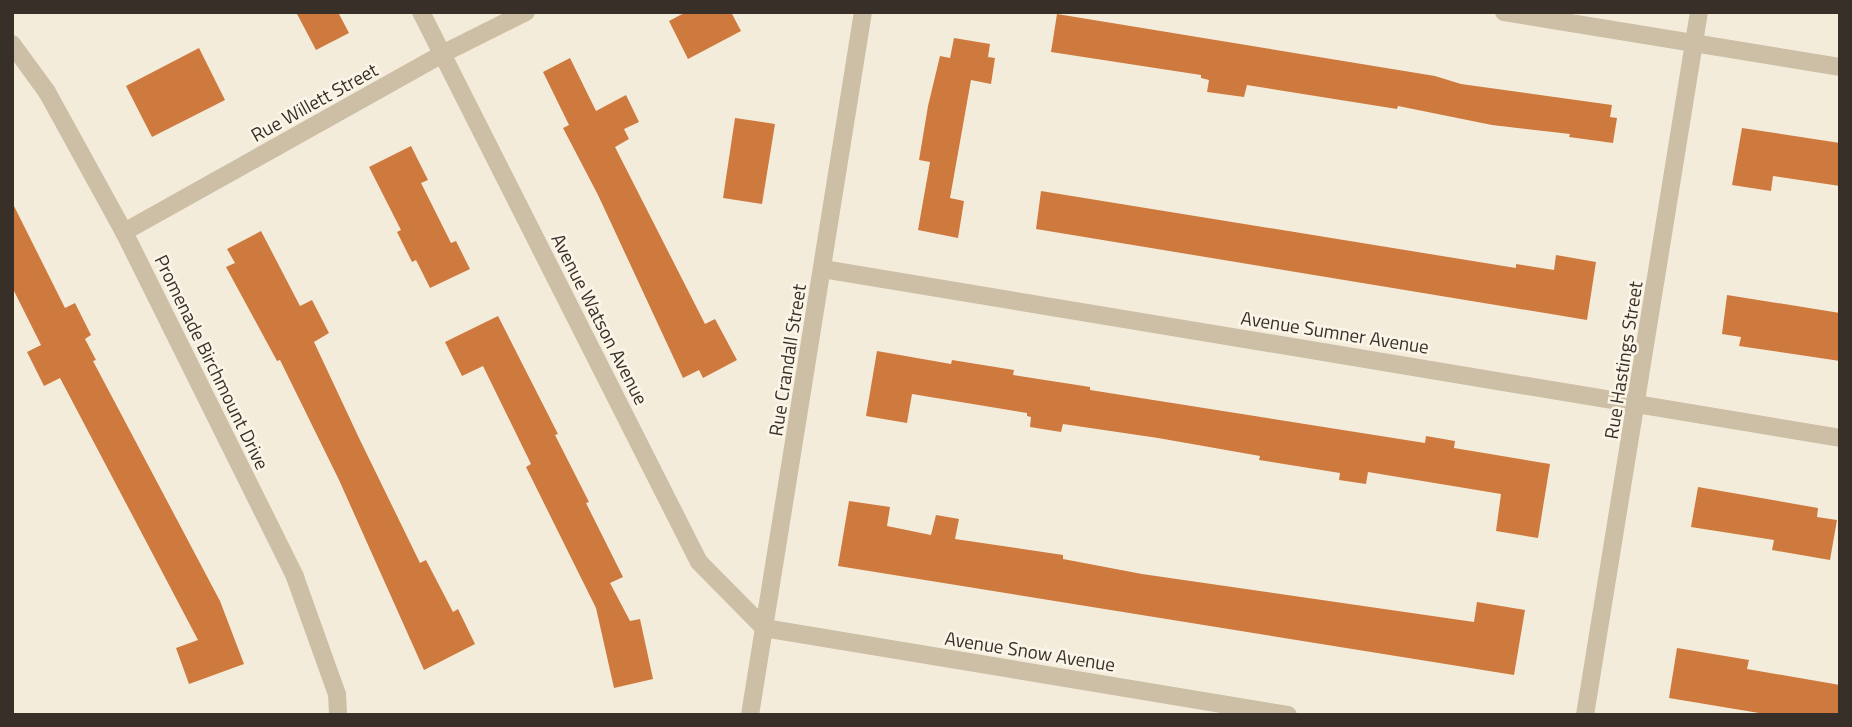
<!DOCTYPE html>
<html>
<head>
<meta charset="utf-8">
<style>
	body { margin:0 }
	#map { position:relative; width:1852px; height:727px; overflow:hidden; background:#f4ecdb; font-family:"Titillium Web",sans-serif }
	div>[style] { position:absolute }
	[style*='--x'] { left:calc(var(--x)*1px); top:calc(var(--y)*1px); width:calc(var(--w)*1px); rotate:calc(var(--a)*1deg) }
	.building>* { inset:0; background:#ce7a3f }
	.minor>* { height:18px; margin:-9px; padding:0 9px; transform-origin:9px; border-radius:9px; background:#cdbea6 }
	span { translate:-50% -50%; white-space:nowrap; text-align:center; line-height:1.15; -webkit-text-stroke:5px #fbf5e8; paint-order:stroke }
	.street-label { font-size:19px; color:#383028 }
	.frame { position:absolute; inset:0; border:14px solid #383028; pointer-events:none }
</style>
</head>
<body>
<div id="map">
	<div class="building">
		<div style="clip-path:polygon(296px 12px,338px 12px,349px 33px,316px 50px)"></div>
		<div style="clip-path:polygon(686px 12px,731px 12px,741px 31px,688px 59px,669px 21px)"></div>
		<div style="clip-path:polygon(1057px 14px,1435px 76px,1461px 84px,1612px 105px,1610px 117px,1617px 118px,1613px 143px,1569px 137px,1570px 134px,1492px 125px,1398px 106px,1397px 109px,1247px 85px,1244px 97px,1207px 92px,1209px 80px,1201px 78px,1201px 75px,1051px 52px)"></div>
		<div style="clip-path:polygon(954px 38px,990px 44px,988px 57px,995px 58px,991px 84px,971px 80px,950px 198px,964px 201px,958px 238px,918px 230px,930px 162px,919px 160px,928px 106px,940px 56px,950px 58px)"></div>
		<div style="clip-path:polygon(199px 48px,225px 100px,152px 137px,126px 86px)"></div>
		<div style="clip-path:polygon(570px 58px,596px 111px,626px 95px,639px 122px,624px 129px,629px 139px,615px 147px,705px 324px,715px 319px,737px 360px,703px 378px,699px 370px,683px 378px,598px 195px,563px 128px,569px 125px,543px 72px)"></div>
		<div style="clip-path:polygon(735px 118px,775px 124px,762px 204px,723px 198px)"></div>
		<div style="clip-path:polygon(1742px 128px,1840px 143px,1840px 186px,1773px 176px,1771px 191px,1732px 185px)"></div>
		<div style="clip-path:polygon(411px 146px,428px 180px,421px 183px,451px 243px,456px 241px,470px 269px,430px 288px,416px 260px,412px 262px,397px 232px,401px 230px,369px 167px)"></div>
		<div style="clip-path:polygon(1041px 191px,1516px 268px,1516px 264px,1554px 270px,1556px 255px,1596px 262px,1587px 320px,1036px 229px)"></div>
		<div style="clip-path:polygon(12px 202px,65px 308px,75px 303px,91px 335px,85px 339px,96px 360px,93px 361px,220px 601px,244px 664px,189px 684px,176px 648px,198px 640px,60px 378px,44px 386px,27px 352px,41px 345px,12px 287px)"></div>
		<div style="clip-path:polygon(261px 231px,300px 306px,312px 300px,329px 333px,314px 342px,359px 438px,420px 563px,426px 560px,453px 612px,458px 609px,475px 644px,424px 670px,339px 480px,280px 360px,277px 361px,226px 267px,235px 263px,227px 249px)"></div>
		<div style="clip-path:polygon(1727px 295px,1840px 313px,1840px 361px,1739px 346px,1741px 337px,1722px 334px)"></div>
		<div style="clip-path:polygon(498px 316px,558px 434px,555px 435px,589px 502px,586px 503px,623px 577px,610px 583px,630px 621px,640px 619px,653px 679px,614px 688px,596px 608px,526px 467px,531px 464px,483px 366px,462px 376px,445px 342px)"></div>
		<div style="clip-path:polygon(877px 351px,951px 364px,952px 360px,1014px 370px,1013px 375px,1090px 387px,1090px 390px,1425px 443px,1426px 436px,1455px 441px,1454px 448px,1550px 464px,1538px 538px,1496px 531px,1501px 494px,1368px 472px,1366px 484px,1339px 480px,1340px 473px,1259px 460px,1260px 456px,1158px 438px,1063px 424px,1061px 432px,1030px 427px,1031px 417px,1027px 416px,1027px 413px,912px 394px,907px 423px,866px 416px)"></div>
		<div style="clip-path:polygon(1698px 487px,1818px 508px,1817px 517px,1837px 520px,1830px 560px,1772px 550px,1774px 540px,1691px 527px)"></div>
		<div style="clip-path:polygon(849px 501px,890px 507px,887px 526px,931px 535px,936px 515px,959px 519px,955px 539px,1063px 555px,1063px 559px,1142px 574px,1474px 622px,1477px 602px,1525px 610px,1514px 675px,838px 566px)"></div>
		<div style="clip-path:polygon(1677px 648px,1749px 660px,1747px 669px,1840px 685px,1840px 715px,1771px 715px,1669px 698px)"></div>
	</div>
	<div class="minor">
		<div style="--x:421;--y:12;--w:616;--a:63.19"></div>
		<div style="--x:699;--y:562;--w:93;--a:45.4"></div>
		<div style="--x:764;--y:628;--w:531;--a:9.43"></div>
		<div style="--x:1504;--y:12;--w:340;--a:9.3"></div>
		<div style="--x:12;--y:44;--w:59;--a:53.9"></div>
		<div style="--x:47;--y:92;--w:160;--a:61.2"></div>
		<div style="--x:124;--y:232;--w:385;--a:63.6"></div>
		<div style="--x:295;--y:577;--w:124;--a:70.3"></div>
		<div style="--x:337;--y:694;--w:21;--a:87"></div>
		<div style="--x:124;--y:232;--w:364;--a:-29.2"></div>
		<div style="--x:442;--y:54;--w:94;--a:-26.6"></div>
		<div style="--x:823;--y:269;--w:1031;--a:9.43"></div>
		<div style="--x:750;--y:715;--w:712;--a:-80.87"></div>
		<div style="--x:1585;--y:715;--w:712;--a:-80.79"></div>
	</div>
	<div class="street-label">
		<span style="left:314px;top:102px;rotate:-29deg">Rue Willett Street</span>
		<span style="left:600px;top:319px;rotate:63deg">Avenue Watson Avenue</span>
		<span style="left:1335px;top:332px;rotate:9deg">Avenue Sumner Avenue</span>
		<span style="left:787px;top:360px;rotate:-81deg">Rue Crandall Street</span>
		<span style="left:1623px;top:360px;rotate:-81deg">Rue Hastings Street</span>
		<span style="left:212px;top:362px;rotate:64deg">Promenade Birchmount Drive</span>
		<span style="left:1030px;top:651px;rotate:9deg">Avenue Snow Avenue</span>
	</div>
	<div class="frame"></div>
</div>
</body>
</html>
